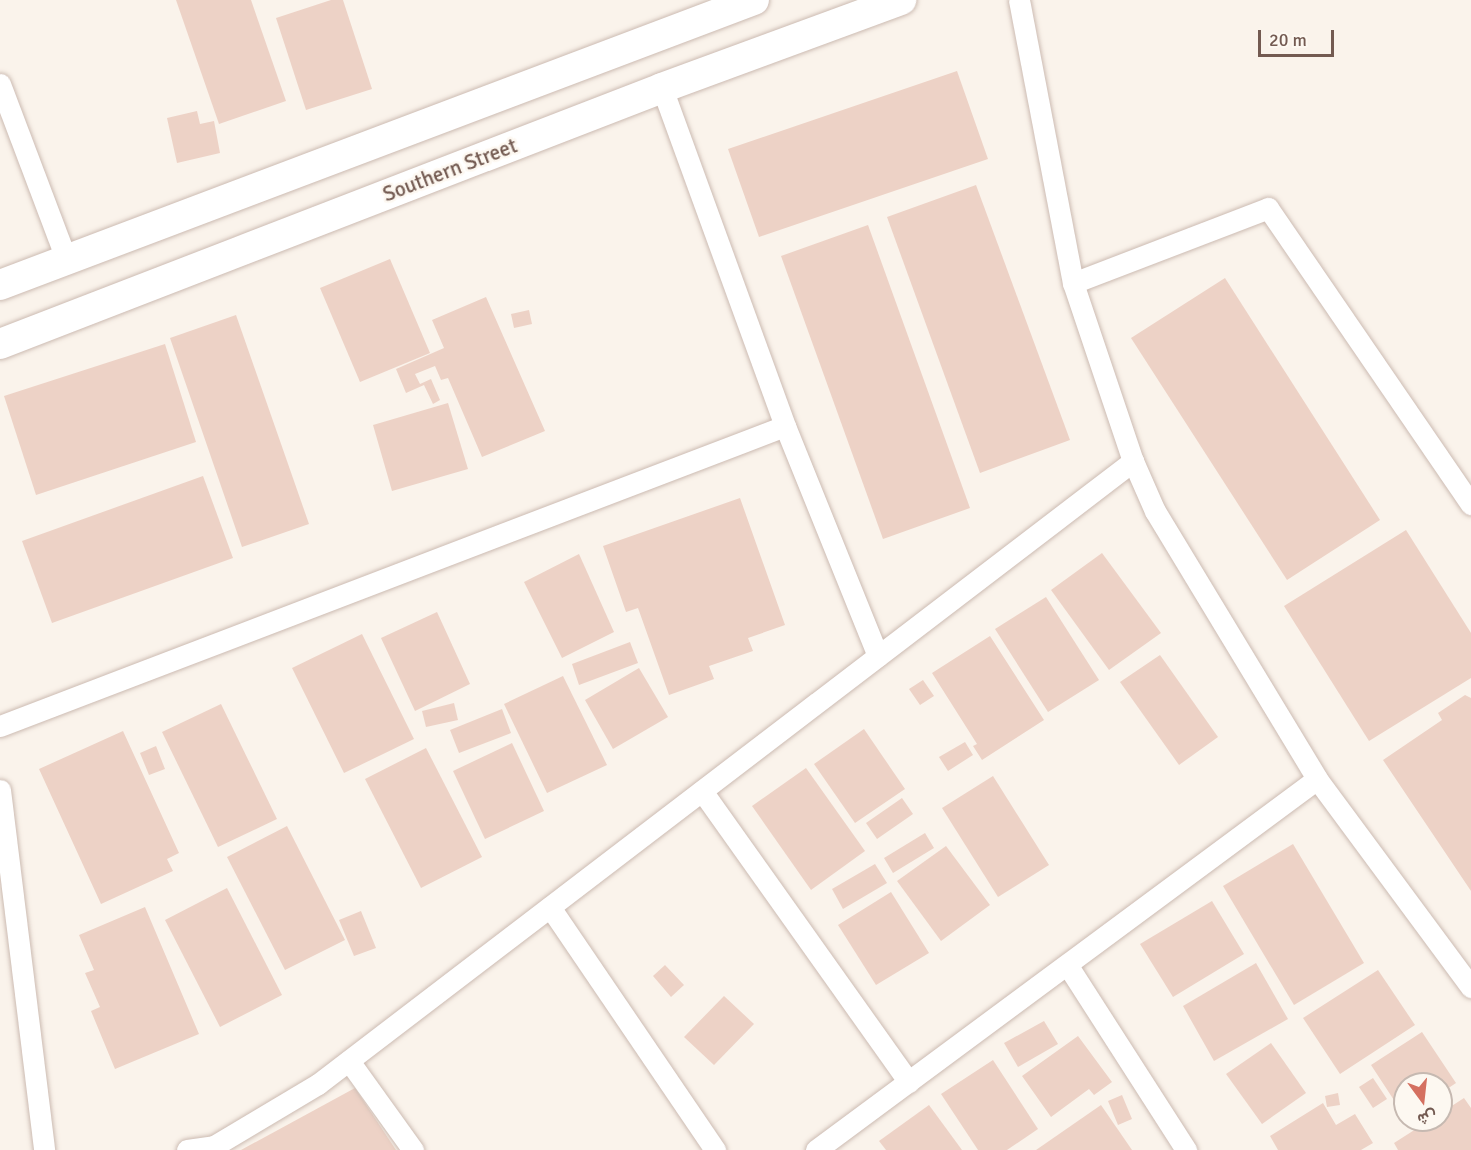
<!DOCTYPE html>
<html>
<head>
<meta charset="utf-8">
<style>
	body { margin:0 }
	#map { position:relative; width:1471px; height:1150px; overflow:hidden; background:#faf3eb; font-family:Signika,Vazirmatn,sans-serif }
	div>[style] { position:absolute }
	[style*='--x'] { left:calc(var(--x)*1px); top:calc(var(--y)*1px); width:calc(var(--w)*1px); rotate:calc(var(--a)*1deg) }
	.building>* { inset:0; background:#edd2c6 }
	.roads { filter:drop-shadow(0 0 2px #ccbbb2) drop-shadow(0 0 2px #ccbbb2) }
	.minor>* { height:21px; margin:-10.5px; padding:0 10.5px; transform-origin:10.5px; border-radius:10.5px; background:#fff }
	.secondary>* { height:30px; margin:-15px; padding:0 15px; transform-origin:15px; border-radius:15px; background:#fff }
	span { translate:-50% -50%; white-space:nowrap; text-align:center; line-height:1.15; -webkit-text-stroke:5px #fdf8f1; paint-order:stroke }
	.street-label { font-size:21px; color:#735a51 }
	.north { position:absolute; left:1393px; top:1072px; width:60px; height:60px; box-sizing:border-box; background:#fdf8f1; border:2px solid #c6b9b1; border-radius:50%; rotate:165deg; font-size:16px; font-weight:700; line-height:24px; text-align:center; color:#735a51 }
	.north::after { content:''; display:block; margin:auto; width:21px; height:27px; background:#d57060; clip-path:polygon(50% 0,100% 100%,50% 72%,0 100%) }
	.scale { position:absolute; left:1258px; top:30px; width:76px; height:27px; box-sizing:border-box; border:3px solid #735a51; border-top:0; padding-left:8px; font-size:18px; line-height:21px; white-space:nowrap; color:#735a51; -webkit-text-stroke:4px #fdf8f1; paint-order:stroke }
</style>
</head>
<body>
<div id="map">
	<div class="building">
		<div style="clip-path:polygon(176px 0,251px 0,286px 101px,219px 124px)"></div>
		<div style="clip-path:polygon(331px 0,343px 0,372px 89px,306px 110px,276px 18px)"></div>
		<div style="clip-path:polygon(957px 71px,988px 159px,759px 237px,728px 149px)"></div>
		<div style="clip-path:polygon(197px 111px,200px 124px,214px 121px,220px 153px,177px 163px,167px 118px)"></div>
		<div style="clip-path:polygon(976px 185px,1070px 440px,980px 473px,887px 217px)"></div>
		<div style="clip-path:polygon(868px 225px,970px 508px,883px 539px,781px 256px)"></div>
		<div style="clip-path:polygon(390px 259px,430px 353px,360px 382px,320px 288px)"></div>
		<div style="clip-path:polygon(1225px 278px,1380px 520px,1287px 580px,1131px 338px)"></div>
		<div style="clip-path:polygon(486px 297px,545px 431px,482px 457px,448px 378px,441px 380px,435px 366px,415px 374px,420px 384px,431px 379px,440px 400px,433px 404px,424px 385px,406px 393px,396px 369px,444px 348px,432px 320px)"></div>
		<div style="clip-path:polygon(529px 310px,532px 324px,514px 328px,511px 314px)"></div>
		<div style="clip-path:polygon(236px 315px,309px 524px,242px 547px,170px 338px)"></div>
		<div style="clip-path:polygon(165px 344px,196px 442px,36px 495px,4px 396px)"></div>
		<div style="clip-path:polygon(448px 403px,468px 469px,392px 491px,373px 425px)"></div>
		<div style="clip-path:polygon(203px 476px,233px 558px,52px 623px,22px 541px)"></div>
		<div style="clip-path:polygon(740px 498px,785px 625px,748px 638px,753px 651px,709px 666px,714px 679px,669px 695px,638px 608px,626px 612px,603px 546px)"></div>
		<div style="clip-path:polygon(1406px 530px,1471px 633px,1471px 678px,1369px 741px,1284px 606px)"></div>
		<div style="clip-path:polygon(1102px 553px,1161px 633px,1109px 670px,1051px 590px)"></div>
		<div style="clip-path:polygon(579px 554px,614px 632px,562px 658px,524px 582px)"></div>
		<div style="clip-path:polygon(1046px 597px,1099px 680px,1048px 712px,995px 629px)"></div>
		<div style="clip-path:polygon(437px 612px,470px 684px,415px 711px,381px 638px)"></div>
		<div style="clip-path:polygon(362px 634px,414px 739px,344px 773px,292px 668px)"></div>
		<div style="clip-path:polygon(990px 636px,1044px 720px,982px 760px,973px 746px,977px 744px,932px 673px)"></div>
		<div style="clip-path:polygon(630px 642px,638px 663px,579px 685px,572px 664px)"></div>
		<div style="clip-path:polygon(1160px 655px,1218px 737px,1179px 765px,1120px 682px)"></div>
		<div style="clip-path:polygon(639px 668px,668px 717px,613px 749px,585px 700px)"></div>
		<div style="clip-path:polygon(563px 676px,607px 765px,547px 793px,504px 704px)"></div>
		<div style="clip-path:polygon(923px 680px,934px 696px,920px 705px,909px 689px)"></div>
		<div style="clip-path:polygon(1465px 695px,1471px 698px,1471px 891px,1383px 760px,1442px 720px,1438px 713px)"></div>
		<div style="clip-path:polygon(454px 703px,458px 720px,426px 727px,422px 711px)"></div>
		<div style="clip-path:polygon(221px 704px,277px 819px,218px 847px,162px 732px)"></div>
		<div style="clip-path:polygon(502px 709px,511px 733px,459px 753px,450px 730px)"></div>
		<div style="clip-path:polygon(864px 729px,905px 789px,855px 823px,814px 764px)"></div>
		<div style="clip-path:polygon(123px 731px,179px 853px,167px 859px,173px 871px,101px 904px,39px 769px)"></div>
		<div style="clip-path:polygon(965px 742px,973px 755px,948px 771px,939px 757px)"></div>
		<div style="clip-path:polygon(512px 743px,544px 811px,485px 839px,453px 771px)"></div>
		<div style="clip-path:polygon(156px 746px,165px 769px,149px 775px,140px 753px)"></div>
		<div style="clip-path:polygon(426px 748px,482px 857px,421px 888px,365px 779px)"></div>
		<div style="clip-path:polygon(806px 768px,865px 851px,811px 890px,752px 806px)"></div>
		<div style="clip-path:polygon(993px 776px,1049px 865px,998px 897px,942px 808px)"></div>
		<div style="clip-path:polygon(902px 798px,913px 814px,877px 839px,866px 823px)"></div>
		<div style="clip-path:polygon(287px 826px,345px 940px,285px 970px,227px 857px)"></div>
		<div style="clip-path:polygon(925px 833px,934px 848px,893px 873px,884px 858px)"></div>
		<div style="clip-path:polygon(1293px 844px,1364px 963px,1294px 1005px,1223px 886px)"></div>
		<div style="clip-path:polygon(946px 846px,990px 905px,941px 941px,897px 881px)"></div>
		<div style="clip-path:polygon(875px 864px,887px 883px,843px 909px,832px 889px)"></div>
		<div style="clip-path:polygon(227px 888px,282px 995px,220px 1027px,165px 920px)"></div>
		<div style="clip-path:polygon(891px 892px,929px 953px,876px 985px,838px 925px)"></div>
		<div style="clip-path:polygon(1212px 901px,1244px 954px,1173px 997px,1140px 944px)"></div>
		<div style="clip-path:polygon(145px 907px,199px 1034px,115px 1069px,91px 1011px,100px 1007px,85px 973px,94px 970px,79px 935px)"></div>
		<div style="clip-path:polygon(361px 911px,376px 948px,354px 956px,339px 920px)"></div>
		<div style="clip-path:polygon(1256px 963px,1288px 1019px,1214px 1061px,1183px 1006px)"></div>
		<div style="clip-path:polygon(665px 965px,684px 985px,671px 997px,653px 976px)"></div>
		<div style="clip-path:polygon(1378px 970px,1415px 1025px,1340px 1074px,1303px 1018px)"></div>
		<div style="clip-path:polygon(724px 996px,754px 1024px,714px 1065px,684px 1037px)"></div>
		<div style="clip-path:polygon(1044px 1021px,1058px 1044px,1018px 1067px,1004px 1043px)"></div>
		<div style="clip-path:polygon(1422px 1032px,1456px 1083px,1441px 1093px,1441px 1084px,1405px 1084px,1405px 1117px,1371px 1065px)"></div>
		<div style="clip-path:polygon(1078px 1036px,1112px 1082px,1094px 1095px,1089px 1089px,1051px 1117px,1022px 1076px)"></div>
		<div style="clip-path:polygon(1271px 1043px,1306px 1093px,1262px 1124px,1226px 1074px)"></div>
		<div style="clip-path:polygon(993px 1060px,1038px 1129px,1007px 1150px,978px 1150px,941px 1094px)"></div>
		<div style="clip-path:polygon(1373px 1078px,1387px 1099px,1373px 1108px,1359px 1087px)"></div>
		<div style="clip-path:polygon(355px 1088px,396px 1150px,241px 1150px)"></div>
		<div style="clip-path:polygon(1338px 1093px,1340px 1105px,1327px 1107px,1325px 1096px)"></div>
		<div style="clip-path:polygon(1122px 1095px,1132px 1119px,1118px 1125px,1108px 1101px)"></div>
		<div style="clip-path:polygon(1464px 1098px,1471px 1108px,1471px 1150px,1398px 1150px,1394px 1143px,1430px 1120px,1441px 1120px,1441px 1113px)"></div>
		<div style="clip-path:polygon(1323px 1103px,1336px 1125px,1355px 1114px,1373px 1143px,1361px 1150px,1278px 1150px,1270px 1136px)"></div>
		<div style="clip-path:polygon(929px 1105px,962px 1150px,886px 1150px,879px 1141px)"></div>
		<div style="clip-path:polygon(1101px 1105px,1132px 1150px,1036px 1150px)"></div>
	</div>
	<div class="roads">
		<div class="minor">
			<div style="--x:1019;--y:0;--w:288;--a:79.2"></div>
			<div style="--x:1073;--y:283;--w:188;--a:71.4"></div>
			<div style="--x:1133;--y:461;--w:55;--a:66.3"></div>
			<div style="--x:1155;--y:511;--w:313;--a:58.8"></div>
			<div style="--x:1317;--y:779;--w:259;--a:53.5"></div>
			<div style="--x:0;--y:84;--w:187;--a:69.3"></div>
			<div style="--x:662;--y:88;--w:360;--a:70"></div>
			<div style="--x:785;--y:426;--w:248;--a:68"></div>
			<div style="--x:1073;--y:283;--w:209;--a:-21"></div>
			<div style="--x:1268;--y:208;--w:359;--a:55.6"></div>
			<div style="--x:0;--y:726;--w:840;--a:-20.92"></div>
			<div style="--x:0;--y:790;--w:363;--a:83"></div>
			<div style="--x:702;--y:791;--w:357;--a:54.6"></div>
			<div style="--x:550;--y:907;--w:294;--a:55.8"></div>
			<div style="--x:1068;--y:966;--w:219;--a:57.3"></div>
			<div style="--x:349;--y:1061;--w:110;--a:54.3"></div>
			<div style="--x:187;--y:1150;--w:27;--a:-8"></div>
			<div style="--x:214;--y:1146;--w:121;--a:-30.8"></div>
			<div style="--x:318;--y:1084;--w:1026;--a:-37.39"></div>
			<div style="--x:816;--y:1150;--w:623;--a:-36.52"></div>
		</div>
		<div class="secondary">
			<div style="--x:0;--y:285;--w:806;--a:-20.71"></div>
			<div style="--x:0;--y:344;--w:710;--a:-21.14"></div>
			<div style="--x:662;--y:88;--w:255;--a:-20.2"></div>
		</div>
	</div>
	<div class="street-label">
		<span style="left:450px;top:170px;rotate:-21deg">Southern Street</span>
	</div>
	<div class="north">ش</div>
	<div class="scale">20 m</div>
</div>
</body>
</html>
